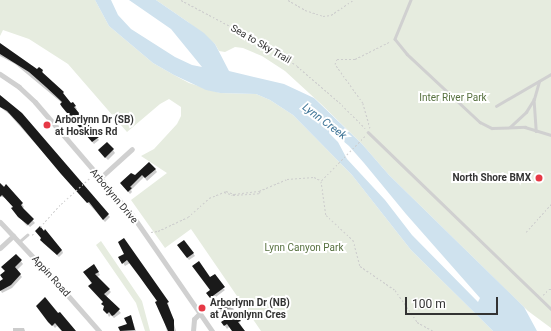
<!DOCTYPE html>
<html>
<head>
<meta charset="utf-8">
<style>
	body { margin:0 }
	#map { position:relative; width:551px; height:331px; overflow:hidden; background:#fff; font-family:Roboto,sans-serif }
	div>[style] { position:absolute }
	[style*='--x'] { left:calc(var(--x)*1px); top:calc(var(--y)*1px); width:calc(var(--w)*1px); rotate:calc(var(--a)*1deg) }
	.green>* { inset:0; background:#e6ecdf }
	.water>* { inset:0; background:#cfe2ee }
	.shadow>* { inset:0; background:#0003 }
	.building>* { inset:0; background:#1a1a1a }
	.path>* { height:1px; margin-top:-0.5px; transform-origin:0; background:repeating-linear-gradient(90deg,#cdcdcd 0 2px,transparent 0 4px) }
	.lane>* { height:2.5px; margin:-1.25px; padding:0 1.25px; transform-origin:1.25px; border-radius:1.25px; background:#d0d0d0 }
	.street>* { height:5px; margin:-2.5px; padding:0 2.5px; transform-origin:2.5px; border-radius:2.5px; background:#d0d0d0 }
	.dots>* { width:11px; height:11px; translate:-50% -50%; box-sizing:border-box; border:2px solid #fff; border-radius:50% }
	span { translate:-50% -50%; white-space:nowrap; text-align:center; line-height:1.15; -webkit-text-stroke:4px #fff; paint-order:stroke }
	.street-label { font-size:10px; color:#333 }
	.park-label { font-size:10px; color:#56703f }
	.poi-label { font-size:10px; color:#333; font-weight:700 }
	.left { translate:0 -50%; text-align:left }
	.right { translate:-100% -50%; text-align:right }
	.water-label { font-size:11px; color:#3f7597; font-style:italic }
	.scale { position:absolute; left:405px; top:297px; width:93px; height:18px; box-sizing:border-box; border:2px solid #333; border-top:0; padding-left:5px; font-size:12px; line-height:14px; white-space:nowrap; color:#333; -webkit-text-stroke:3px #fff; paint-order:stroke }
</style>
</head>
<body>
<div id="map">
	<div class="green">
		<div style="clip-path:polygon(0 0,95px 0,109px 26px,153px 63px,174px 75px,189px 83px,220px 93px,256px 94px,270px 100px,293px 115px,352px 175px,411px 250px,493px 331px,261px 331px,191px 229px,165px 248px,131px 200px,167px 173px,141px 156px,154px 149px,177px 124px,181px 116px,181px 107px,169px 99px,160px 104px,127px 132px,68px 64px,29px 39px,3px 30px,0 36px)"></div>
		<div style="clip-path:polygon(156px 0,551px 0,551px 328px,528px 311px,389px 175px,362px 144px,321px 104px,285px 71px,262px 56px,243px 48px,235px 47px,225px 52px,219px 51px,215px 44px,188px 22px)"></div>
		<div style="clip-path:polygon(101px 241px,142px 301px,150px 331px,145px 331px,136px 303px,96px 245px)"></div>
	</div>
	<div class="water">
		<div style="clip-path:polygon(evenodd,95px 0,111px 0,118px 15px,131px 29px,175px 57px,192px 65px,202px 67px,171px 29px,129px 0,156px 0,204px 33px,215px 44px,229px 71px,284px 84px,314px 98px,362px 144px,389px 175px,524px 307px,537px 331px,493px 331px,411px 250px,352px 175px,293px 115px,270px 100px,256px 94px,220px 93px,206px 90px,174px 75px,153px 63px,109px 26px,95px 0,330px 130px,349px 146px,364px 163px,406px 214px,480px 298px,478px 302px,412px 235px,385px 200px,347px 159px,338px 142px,329px 133px,330px 130px)"></div>
	</div>
	<div class="shadow">
		<div style="clip-path:polygon(0 46px,37px 70px,39px 68px,43px 71px,43px 75px,63px 93px,71px 105px,73px 103px,77px 109px,76px 110px,99px 140px,94px 144px,65px 111px,62px 103px,15px 64px,0 56px)"></div>
		<div style="clip-path:polygon(0 97px,108px 215px,110px 217px,105px 222px,9px 114px,0 107px)"></div>
		<div style="clip-path:polygon(113px 150px,115px 153px,108px 160px,101px 153px)"></div>
		<div style="clip-path:polygon(155px 169px,157px 172px,147px 181px,144px 177px,131px 190px,132px 192px,130px 194px,121px 183px)"></div>
		<div style="clip-path:polygon(0 183px,5px 187px,6px 186px,22px 204px,24px 207px,22px 209px,35px 223px,30px 227px,28px 225px,27px 226px,14px 211px,14px 207px,5px 198px,0 196px)"></div>
		<div style="clip-path:polygon(36px 231px,62px 250px,63px 253px,59px 257px,43px 243px,42px 239px)"></div>
		<div style="clip-path:polygon(124px 239px,168px 303px,176px 331px,167px 331px,158px 301px,130px 263px,125px 266px,120px 258px,125px 254px)"></div>
		<div style="clip-path:polygon(180px 249px,193px 253px,195px 256px,189px 260px)"></div>
		<div style="clip-path:polygon(16px 255px,23px 264px,17px 270px,22px 277px,12px 288px,2px 293px,0 289px,0 282px,4px 280px,1px 276px)"></div>
		<div style="clip-path:polygon(98px 272px,100px 275px,97px 277px,111px 292px,106px 297px,121px 313px,114px 318px,111px 315px,109px 317px,103px 304px,104px 303px,86px 275px)"></div>
		<div style="clip-path:polygon(210px 279px,225px 290px,212px 300px,208px 293px,211px 291px)"></div>
		<div style="clip-path:polygon(45px 298px,75px 331px,62px 331px,57px 326px,55px 328px,39px 309px)"></div>
		<div style="clip-path:polygon(218px 301px,232px 301px,234px 311px,220px 312px)"></div>
		<div style="clip-path:polygon(235px 314px,244px 331px,233px 331px,229px 327px,227px 329px,223px 323px)"></div>
		<div style="clip-path:polygon(131px 316px,136px 331px,121px 331px,119px 328px,128px 324px)"></div>
		<div style="clip-path:polygon(13px 328px,24px 328px,25px 331px,13px 331px)"></div>
	</div>
	<div class="building">
		<div style="clip-path:polygon(0 43px,37px 69px,39px 67px,43px 70px,42px 72px,64px 92px,63px 93px,71px 103px,73px 102px,76px 106px,74px 107px,99px 137px,92px 142px,62px 107px,60px 104px,62px 102px,46px 87px,29px 72px,0 54px)"></div>
		<div style="clip-path:polygon(0 95px,22px 113px,109px 214px,103px 220px,89px 202px,87px 203px,61px 174px,20px 125px,7px 111px,0 107px)"></div>
		<div style="clip-path:polygon(107px 142px,114px 149px,105px 158px,98px 150px)"></div>
		<div style="clip-path:polygon(149px 162px,156px 169px,145px 178px,142px 175px,130px 187px,132px 188px,128px 192px,120px 183px,131px 173px,135px 175px)"></div>
		<div style="clip-path:polygon(0 183px,4px 187px,6px 184px,23px 203px,21px 205px,23px 208px,34px 219px,28px 225px,18px 217px,11px 208px,13px 207px,2px 195px,0 197px)"></div>
		<div style="clip-path:polygon(40px 226px,44px 231px,45px 229px,62px 250px,57px 255px,40px 240px,41px 238px,35px 231px)"></div>
		<div style="clip-path:polygon(124px 238px,169px 302px,167px 303px,174px 320px,174px 331px,168px 331px,155px 302px,157px 301px,139px 276px,127px 260px,122px 264px,118px 257px,124px 254px,118px 242px)"></div>
		<div style="clip-path:polygon(184px 240px,194px 253px,187px 258px,177px 245px)"></div>
		<div style="clip-path:polygon(16px 254px,22px 260px,15px 267px,21px 274px,11px 285px,0 291px,0 281px,3px 279px,0 275px,5px 271px,1px 267px)"></div>
		<div style="clip-path:polygon(199px 261px,210px 277px,215px 274px,225px 287px,210px 298px,206px 293px,210px 290px,192px 266px)"></div>
		<div style="clip-path:polygon(94px 264px,99px 272px,95px 274px,110px 289px,104px 294px,120px 309px,114px 315px,112px 316px,109px 312px,107px 314px,103px 310px,104px 306px,101px 304px,103px 302px,88px 286px,92px 283px,83px 272px)"></div>
		<div style="clip-path:polygon(45px 297px,58px 313px,60px 312px,76px 331px,62px 331px,55px 323px,52px 326px,48px 322px,36px 306px)"></div>
		<div style="clip-path:polygon(230px 299px,232px 300px,233px 308px,218px 309px,217px 300px)"></div>
		<div style="clip-path:polygon(235px 313px,241px 321px,238px 322px,245px 331px,232px 331px,227px 324px,224px 326px,221px 322px)"></div>
		<div style="clip-path:polygon(131px 315px,135px 330px,120px 331px,118px 327px,127px 324px,124px 318px)"></div>
	</div>
	<div class="path">
		<div style="--x:181;--y:0;--w:104;--a:28"></div>
		<div style="--x:273;--y:49;--w:29;--a:35"></div>
		<div style="--x:297;--y:66;--w:55;--a:40.6"></div>
		<div style="--x:339;--y:102;--w:37;--a:45"></div>
		<div style="--x:288;--y:0;--w:20;--a:30"></div>
		<div style="--x:305;--y:10;--w:19;--a:18"></div>
		<div style="--x:323;--y:16;--w:8;--a:-7"></div>
		<div style="--x:331;--y:15;--w:27;--a:-34"></div>
		<div style="--x:370;--y:128;--w:26;--a:-106"></div>
		<div style="--x:363;--y:103;--w:48;--a:-125.7"></div>
		<div style="--x:335;--y:64;--w:5;--a:-68"></div>
		<div style="--x:337;--y:59;--w:18;--a:0"></div>
		<div style="--x:355;--y:59;--w:40;--a:-26.6"></div>
		<div style="--x:365;--y:136;--w:63;--a:134.4"></div>
		<div style="--x:321;--y:181;--w:34;--a:82"></div>
		<div style="--x:326;--y:215;--w:37;--a:43"></div>
		<div style="--x:353;--y:240;--w:27;--a:75"></div>
		<div style="--x:360;--y:266;--w:42;--a:34.4"></div>
		<div style="--x:395;--y:290;--w:39;--a:55"></div>
		<div style="--x:417;--y:322;--w:18;--a:29"></div>
		<div style="--x:224;--y:192;--w:9;--a:18"></div>
		<div style="--x:233;--y:195;--w:26;--a:-4"></div>
		<div style="--x:259;--y:193;--w:4;--a:-56"></div>
		<div style="--x:40;--y:227;--w:31;--a:-48"></div>
		<div style="--x:61;--y:204;--w:40;--a:-42"></div>
		<div style="--x:151;--y:232;--w:7;--a:-8"></div>
		<div style="--x:158;--y:231;--w:33;--a:-25"></div>
		<div style="--x:188;--y:217;--w:28;--a:-42"></div>
		<div style="--x:209;--y:198;--w:18;--a:-22"></div>
		<div style="--x:226;--y:191;--w:9;--a:21"></div>
		<div style="--x:234;--y:194;--w:25;--a:-7"></div>
		<div style="--x:259;--y:191;--w:30;--a:-23"></div>
		<div style="--x:287;--y:179;--w:27;--a:-4"></div>
		<div style="--x:314;--y:177;--w:7;--a:27"></div>
		<div style="--x:526;--y:232;--w:38;--a:-48"></div>
		<div style="--x:32;--y:235;--w:4;--a:-45"></div>
		<div style="--x:543;--y:295;--w:8;--a:-45"></div>
		<div style="--x:549;--y:289;--w:2;--a:0"></div>
	</div>
	<div class="lane">
		<div style="--x:411;--y:0;--w:42;--a:112.3"></div>
		<div style="--x:395;--y:39;--w:19;--a:51"></div>
		<div style="--x:407;--y:54;--w:100;--a:43"></div>
		<div style="--x:480;--y:122;--w:13;--a:27"></div>
		<div style="--x:492;--y:128;--w:33;--a:-2"></div>
		<div style="--x:525;--y:127;--w:27;--a:17"></div>
		<div style="--x:534;--y:99;--w:32;--a:86"></div>
		<div style="--x:496;--y:106;--w:64;--a:-30.2"></div>
		<div style="--x:510;--y:127;--w:22;--a:-43"></div>
		<div style="--x:526;--y:112;--w:15;--a:-58"></div>
		<div style="--x:534;--y:99;--w:18;--a:-74"></div>
		<div style="--x:368;--y:132;--w:255;--a:44"></div>
		<div style="--x:19;--y:242;--w:11;--a:-41"></div>
	</div>
	<div class="street">
		<div style="--x:0;--y:74;--w:23;--a:34"></div>
		<div style="--x:19;--y:87;--w:22;--a:43"></div>
		<div style="--x:35;--y:102;--w:149;--a:49.4"></div>
		<div style="--x:132;--y:215;--w:141;--a:55.4"></div>
		<div style="--x:100;--y:178;--w:43;--a:-42.2"></div>
		<div style="--x:0;--y:222;--w:71;--a:46.7"></div>
		<div style="--x:49;--y:274;--w:76;--a:48.7"></div>
		<div style="--x:0;--y:248;--w:18;--a:-43"></div>
		<div style="--x:193;--y:331;--w:12;--a:-85"></div>
		<div style="--x:194;--y:319;--w:8;--a:-45"></div>
	</div>
	<div class="dots">
		<div style="left:47px;top:125px;background:#e63946"></div>
		<div style="left:539px;top:178px;background:#e63946"></div>
		<div style="left:202px;top:308px;background:#e63946"></div>
	</div>
	<div class="street-label">
		<span style="left:261px;top:44px;rotate:30deg">Sea to Sky Trail</span>
		<span style="left:114px;top:196px;rotate:50deg">Arborlynn Drive</span>
		<span style="left:51px;top:276px;rotate:48deg">Appin Road</span>
	</div>
	<div class="park-label">
		<span style="left:453px;top:98px">Inter River Park</span>
		<span style="left:304px;top:248px">Lynn Canyon Park</span>
	</div>
	<div class="poi-label">
		<span class="left" style="left:55px;top:125px">Arborlynn Dr (SB)<br>at Hoskins Rd</span>
		<span class="right" style="left:531px;top:178px">North Shore BMX</span>
		<span class="left" style="left:210px;top:308px">Arborlynn Dr (NB)<br>at Avonlynn Cres</span>
	</div>
	<div class="water-label">
		<span style="left:324px;top:122px;rotate:37deg">Lynn Creek</span>
	</div>
	<div class="scale">100 m</div>
</div>
</body>
</html>
